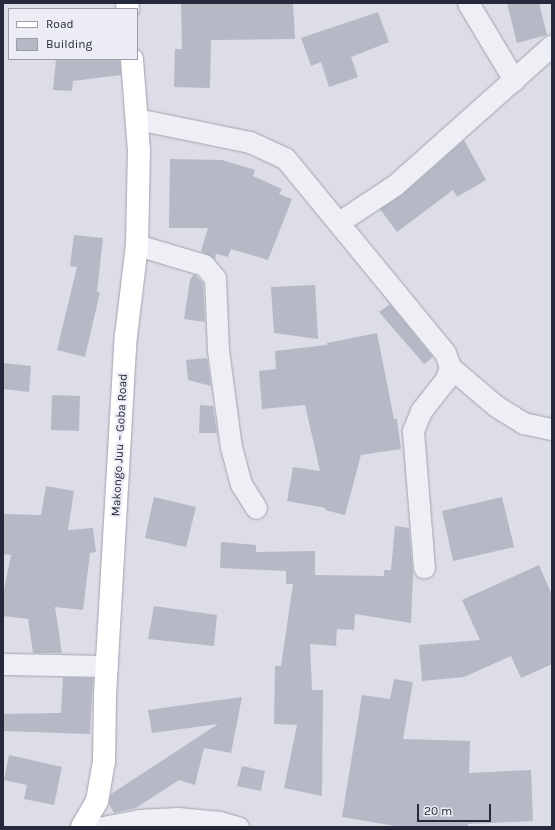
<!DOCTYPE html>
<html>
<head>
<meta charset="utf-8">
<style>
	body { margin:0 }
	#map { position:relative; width:555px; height:830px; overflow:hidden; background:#dcdde6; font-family:Karla,sans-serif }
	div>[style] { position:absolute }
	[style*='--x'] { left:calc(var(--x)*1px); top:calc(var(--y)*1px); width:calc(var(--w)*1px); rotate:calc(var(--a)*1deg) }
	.building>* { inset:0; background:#b6b8c6 }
	.roads { filter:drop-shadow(0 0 1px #a2a3b0) drop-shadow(0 0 1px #a2a3b0) }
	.street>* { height:21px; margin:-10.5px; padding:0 10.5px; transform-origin:10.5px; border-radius:10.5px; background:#eeeff5 }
	.secondary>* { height:22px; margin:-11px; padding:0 11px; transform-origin:11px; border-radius:11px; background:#fff }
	span { translate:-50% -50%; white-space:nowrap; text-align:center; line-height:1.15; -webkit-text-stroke:4px #ebecf4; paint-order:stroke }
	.street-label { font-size:12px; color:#26283c }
	.frame { position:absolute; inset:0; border:4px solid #26283c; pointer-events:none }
	.legend { position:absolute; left:8px; top:8px; width:130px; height:52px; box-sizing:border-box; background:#ebecf4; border:1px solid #9c9eaa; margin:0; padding:5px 7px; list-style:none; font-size:12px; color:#26283c }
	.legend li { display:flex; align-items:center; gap:8px; height:20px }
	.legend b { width:20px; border:1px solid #9c9eaa }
	.scale { position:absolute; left:417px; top:804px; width:74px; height:18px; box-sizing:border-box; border:2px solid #26283c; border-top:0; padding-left:5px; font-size:12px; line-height:14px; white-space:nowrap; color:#26283c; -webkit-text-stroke:3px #ebecf4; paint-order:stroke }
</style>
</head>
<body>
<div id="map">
	<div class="building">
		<div style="clip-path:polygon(181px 3px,293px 3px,295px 39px,211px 40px,210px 88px,174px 87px,175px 49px,182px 49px)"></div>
		<div style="clip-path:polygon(507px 3px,539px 3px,547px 35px,517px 43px)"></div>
		<div style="clip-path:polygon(378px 12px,389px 42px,351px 57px,358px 77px,329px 87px,321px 62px,311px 66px,301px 38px)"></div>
		<div style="clip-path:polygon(56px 59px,120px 59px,121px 75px,73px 81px,72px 91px,53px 90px)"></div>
		<div style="clip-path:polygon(464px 140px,486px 180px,457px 197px,453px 190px,397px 232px,380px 209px,403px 194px)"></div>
		<div style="clip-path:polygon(170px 159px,222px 160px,255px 170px,253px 176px,282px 189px,279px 194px,292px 199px,268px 260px,231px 249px,228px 257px,216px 254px,215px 260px,201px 251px,208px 228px,169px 228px)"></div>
		<div style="clip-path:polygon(74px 235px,103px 238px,97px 292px,100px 292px,85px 357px,57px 350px,77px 267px,70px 266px)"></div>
		<div style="clip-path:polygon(194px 274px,203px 283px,205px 322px,184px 319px,190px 280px)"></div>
		<div style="clip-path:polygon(315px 285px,318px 339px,274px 333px,271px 287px)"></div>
		<div style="clip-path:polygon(390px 304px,433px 357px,424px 364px,379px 312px)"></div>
		<div style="clip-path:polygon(377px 333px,394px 419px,397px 419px,401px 449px,361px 455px,345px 515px,325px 510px,326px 508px,287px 501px,293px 467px,320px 471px,305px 405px,262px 409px,259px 371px,276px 369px,275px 351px,327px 345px,327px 343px)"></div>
		<div style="clip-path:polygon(207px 358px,211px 386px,188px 380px,186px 360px)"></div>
		<div style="clip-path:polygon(3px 363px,31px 366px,29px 392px,3px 389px)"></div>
		<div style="clip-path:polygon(52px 395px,80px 396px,79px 431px,51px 430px)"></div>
		<div style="clip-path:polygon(200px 405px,213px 406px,217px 433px,199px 433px)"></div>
		<div style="clip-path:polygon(46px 486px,74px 491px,68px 530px,93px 528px,96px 552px,90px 553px,83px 610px,55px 607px,62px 653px,33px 653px,28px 619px,3px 616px,3px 595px,11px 555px,3px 554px,3px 514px,41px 515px)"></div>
		<div style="clip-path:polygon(154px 497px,196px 507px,186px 547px,145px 538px)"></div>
		<div style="clip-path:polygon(502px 497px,514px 547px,453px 561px,442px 511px)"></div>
		<div style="clip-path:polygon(395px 526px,409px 528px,413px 573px,411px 623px,355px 614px,354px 630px,337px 629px,336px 646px,310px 644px,312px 690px,323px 690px,322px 796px,284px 788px,297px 725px,274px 724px,275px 666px,281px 666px,293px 584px,286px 584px,286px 571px,220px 568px,221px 542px,256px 545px,256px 552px,315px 551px,315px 575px,384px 576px,384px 570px,391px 570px)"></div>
		<div style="clip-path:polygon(539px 565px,552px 595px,552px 664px,521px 678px,511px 656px,464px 677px,422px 681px,419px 645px,480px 640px,462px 600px)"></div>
		<div style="clip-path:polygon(154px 606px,217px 615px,214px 646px,148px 639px)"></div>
		<div style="clip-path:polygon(63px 677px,93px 678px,90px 734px,3px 731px,3px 714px,61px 713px)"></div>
		<div style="clip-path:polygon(394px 679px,413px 682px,403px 739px,470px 741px,469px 773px,531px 770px,533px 821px,468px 824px,468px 827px,401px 827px,342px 817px,362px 695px,390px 699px)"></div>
		<div style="clip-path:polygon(242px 697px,231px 753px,204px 748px,195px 785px,179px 780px,136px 808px,114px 813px,109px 804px,111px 794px,218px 724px,152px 733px,148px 710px)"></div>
		<div style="clip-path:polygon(9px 755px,62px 767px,54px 805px,24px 799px,27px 785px,4px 780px)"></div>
		<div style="clip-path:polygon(242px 766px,265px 771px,261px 791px,237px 786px)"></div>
	</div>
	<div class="roads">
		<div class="street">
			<div style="--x:468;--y:3;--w:90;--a:59.1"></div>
			<div style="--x:137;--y:119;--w:115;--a:11.5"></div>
			<div style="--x:250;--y:142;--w:38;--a:25"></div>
			<div style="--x:285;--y:158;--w:252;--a:50.6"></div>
			<div style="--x:445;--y:353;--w:15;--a:70"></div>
			<div style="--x:450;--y:367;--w:13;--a:108"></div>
			<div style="--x:446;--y:379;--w:41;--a:128"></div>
			<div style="--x:421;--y:411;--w:22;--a:112"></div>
			<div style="--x:413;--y:431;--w:137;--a:85.4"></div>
			<div style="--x:339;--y:222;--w:67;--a:-33.5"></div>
			<div style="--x:395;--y:185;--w:210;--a:-41.7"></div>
			<div style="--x:137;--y:245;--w:70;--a:16.6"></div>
			<div style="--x:204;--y:265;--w:17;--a:50"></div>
			<div style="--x:215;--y:278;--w:72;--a:87.6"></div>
			<div style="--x:218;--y:350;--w:98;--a:82.4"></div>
			<div style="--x:231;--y:447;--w:38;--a:75"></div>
			<div style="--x:241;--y:484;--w:28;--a:58"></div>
			<div style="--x:450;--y:367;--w:60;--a:40.3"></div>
			<div style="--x:496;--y:406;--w:32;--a:32"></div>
			<div style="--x:523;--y:423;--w:30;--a:12"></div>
			<div style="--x:3;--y:664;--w:104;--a:1.1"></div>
			<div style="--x:103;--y:827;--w:37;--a:-11"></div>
			<div style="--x:139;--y:820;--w:39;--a:-3"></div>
			<div style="--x:178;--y:818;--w:42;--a:5.4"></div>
			<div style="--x:220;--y:822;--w:19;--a:16"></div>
		</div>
		<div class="secondary">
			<div style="--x:127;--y:3;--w:6;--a:81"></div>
			<div style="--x:82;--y:827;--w:30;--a:-60"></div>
			<div style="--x:97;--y:801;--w:40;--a:-80"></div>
			<div style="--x:104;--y:762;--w:67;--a:-89.1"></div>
			<div style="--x:105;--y:695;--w:360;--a:-86.7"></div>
			<div style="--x:126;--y:336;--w:92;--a:-83.1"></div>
			<div style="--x:137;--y:245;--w:94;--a:-88.8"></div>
			<div style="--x:139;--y:151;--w:92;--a:-94.4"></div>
		</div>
	</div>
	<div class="street-label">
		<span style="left:120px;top:445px;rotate:-87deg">Makongo Juu – Goba Road</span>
	</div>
	<div class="frame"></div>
	<ul class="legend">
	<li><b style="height:5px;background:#fff"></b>Road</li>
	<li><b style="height:11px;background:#b6b8c6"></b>Building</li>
	</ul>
	<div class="scale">20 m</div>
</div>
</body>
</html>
